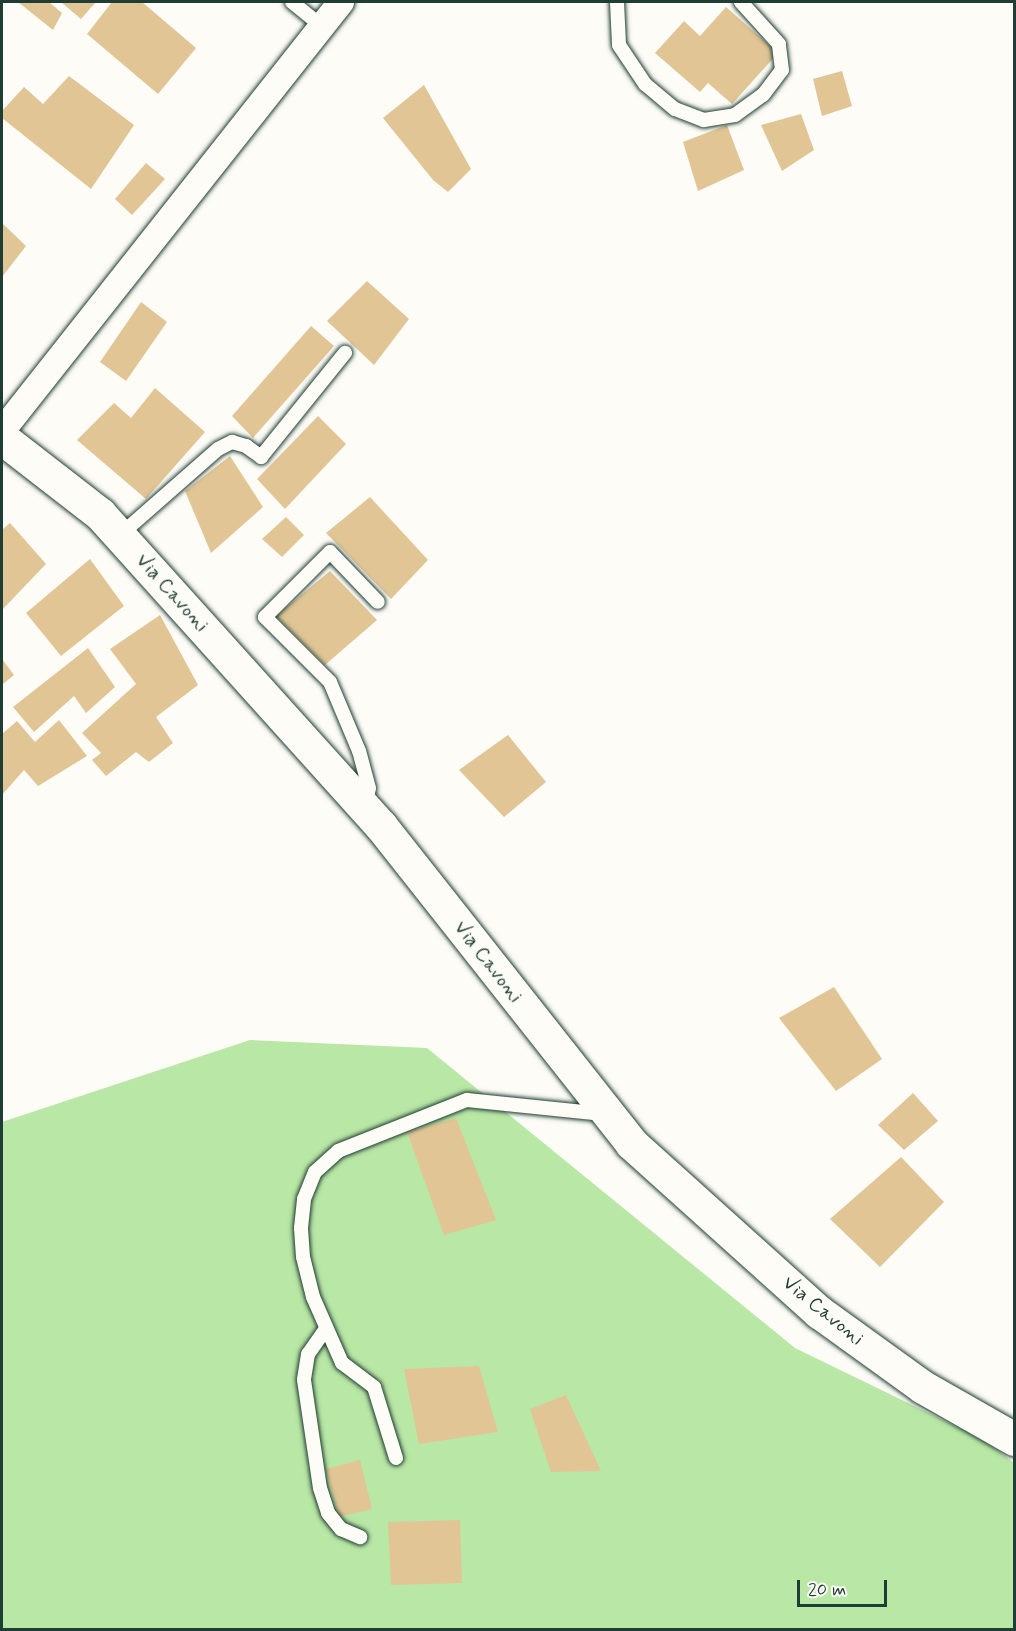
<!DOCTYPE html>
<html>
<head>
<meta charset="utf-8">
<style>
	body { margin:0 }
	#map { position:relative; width:1016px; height:1631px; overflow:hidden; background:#fdfcf7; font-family:Mynerve,sans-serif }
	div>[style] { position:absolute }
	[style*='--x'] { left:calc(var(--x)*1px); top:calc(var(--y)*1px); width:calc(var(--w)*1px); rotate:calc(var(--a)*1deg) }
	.green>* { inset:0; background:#b9e7a5 }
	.building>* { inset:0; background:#e1c595 }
	.roads { filter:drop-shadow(0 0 2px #1f3d34) drop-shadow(0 0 2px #1f3d34) }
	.service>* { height:14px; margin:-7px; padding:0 7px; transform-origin:7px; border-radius:7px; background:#fdfcf7 }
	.minor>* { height:26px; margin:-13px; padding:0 13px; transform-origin:13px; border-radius:13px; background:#fdfcf7 }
	.tertiary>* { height:33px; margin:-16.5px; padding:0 16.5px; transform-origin:16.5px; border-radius:16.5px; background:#fdfcf7 }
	span { translate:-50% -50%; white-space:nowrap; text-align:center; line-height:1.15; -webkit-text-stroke:5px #fdfcf7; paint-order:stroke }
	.street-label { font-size:20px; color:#1f3d34 }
	.frame { position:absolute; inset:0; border:3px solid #1f3d34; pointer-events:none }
	.scale { position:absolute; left:797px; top:1580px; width:90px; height:27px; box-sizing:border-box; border:3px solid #1f3d34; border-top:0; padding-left:8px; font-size:18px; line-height:21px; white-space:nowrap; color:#1f3d34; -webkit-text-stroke:4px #fdfcf7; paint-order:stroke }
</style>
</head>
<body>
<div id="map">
	<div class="green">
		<div style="clip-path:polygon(250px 1040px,427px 1048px,795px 1348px,982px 1439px,1014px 1463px,1014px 1629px,2px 1629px,2px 1122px)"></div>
	</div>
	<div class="building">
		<div style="clip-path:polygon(18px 2px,49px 2px,62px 13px,53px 30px)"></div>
		<div style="clip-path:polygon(61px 2px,96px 2px,81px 19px)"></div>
		<div style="clip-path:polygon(112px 2px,142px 2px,196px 48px,158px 94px,87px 34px)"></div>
		<div style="clip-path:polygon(726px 7px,778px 53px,732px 104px,708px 83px,700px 92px,655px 53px,684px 21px,700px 36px)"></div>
		<div style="clip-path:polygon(842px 71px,852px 106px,822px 116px,813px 79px)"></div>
		<div style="clip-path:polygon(69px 76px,134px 125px,91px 189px,2px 118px,2px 111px,24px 87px,43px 104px)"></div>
		<div style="clip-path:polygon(424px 85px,471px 169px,448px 192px,433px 180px,383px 118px)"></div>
		<div style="clip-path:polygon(801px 114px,814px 150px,782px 171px,761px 125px)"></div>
		<div style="clip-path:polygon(727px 125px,744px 170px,698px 191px,683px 142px)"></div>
		<div style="clip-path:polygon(146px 163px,165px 179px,132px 215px,115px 199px)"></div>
		<div style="clip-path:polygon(2px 223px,26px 246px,2px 277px)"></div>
		<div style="clip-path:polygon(367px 281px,409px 319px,374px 365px,327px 321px)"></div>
		<div style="clip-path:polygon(141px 302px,167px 322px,126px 381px,100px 362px)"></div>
		<div style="clip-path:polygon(311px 326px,334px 346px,253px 438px,232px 416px)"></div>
		<div style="clip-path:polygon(155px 388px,205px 432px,146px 499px,77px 440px,114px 403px,131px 418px)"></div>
		<div style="clip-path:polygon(318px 416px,346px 444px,285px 509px,257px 479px)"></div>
		<div style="clip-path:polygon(230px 456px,263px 507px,211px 553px,185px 491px)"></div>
		<div style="clip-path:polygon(370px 497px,428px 560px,391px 599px,326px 533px)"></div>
		<div style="clip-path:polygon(286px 517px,304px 535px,282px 557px,262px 539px)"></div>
		<div style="clip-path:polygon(10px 523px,46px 564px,2px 610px,2px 530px)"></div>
		<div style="clip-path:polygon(90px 559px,124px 606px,61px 656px,26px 613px)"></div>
		<div style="clip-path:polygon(330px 571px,377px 620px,325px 665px,276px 616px)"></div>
		<div style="clip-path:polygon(160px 615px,198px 685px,156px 717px,173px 743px,149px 762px,136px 752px,106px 776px,92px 760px,101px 753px,82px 733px,136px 684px,110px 649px)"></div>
		<div style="clip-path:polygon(88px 648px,115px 687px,86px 713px,74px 696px,34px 732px,13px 707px)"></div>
		<div style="clip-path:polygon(2px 659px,14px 675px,2px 685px)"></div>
		<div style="clip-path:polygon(59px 720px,87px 756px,38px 786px,24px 770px,2px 795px,2px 734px,17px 721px,35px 742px)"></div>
		<div style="clip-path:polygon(508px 735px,546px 782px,504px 817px,459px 770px)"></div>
		<div style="clip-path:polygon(834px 987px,882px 1059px,836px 1091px,779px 1018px)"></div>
		<div style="clip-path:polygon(913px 1093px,938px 1121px,904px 1150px,878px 1125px)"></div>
		<div style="clip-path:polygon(456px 1118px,496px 1220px,444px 1235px,407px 1132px)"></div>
		<div style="clip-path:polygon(901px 1157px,944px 1202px,880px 1267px,830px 1219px)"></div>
		<div style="clip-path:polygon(479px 1366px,498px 1432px,419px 1444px,404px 1369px)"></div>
		<div style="clip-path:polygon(566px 1395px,601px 1471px,551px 1472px,530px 1409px)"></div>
		<div style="clip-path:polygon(360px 1460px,372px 1509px,339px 1517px,326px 1469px)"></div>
		<div style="clip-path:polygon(460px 1520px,462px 1583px,391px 1585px,388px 1522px)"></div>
	</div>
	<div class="roads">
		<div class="service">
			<div style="--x:292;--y:2;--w:38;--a:39"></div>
			<div style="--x:617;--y:2;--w:43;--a:87.3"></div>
			<div style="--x:619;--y:45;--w:47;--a:56.3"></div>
			<div style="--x:645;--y:84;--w:39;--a:40"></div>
			<div style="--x:675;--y:109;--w:31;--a:21"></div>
			<div style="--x:704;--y:120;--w:31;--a:-9"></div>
			<div style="--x:735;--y:115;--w:34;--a:-36"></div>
			<div style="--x:763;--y:95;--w:31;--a:-53"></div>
			<div style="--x:782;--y:70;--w:26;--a:-97"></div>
			<div style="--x:779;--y:44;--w:57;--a:-132.1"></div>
			<div style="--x:120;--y:535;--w:130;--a:-41.3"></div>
			<div style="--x:218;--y:449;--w:16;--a:-27"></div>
			<div style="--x:232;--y:442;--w:15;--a:16"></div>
			<div style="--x:246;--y:446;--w:19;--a:36"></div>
			<div style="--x:261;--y:457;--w:134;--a:-51.1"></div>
			<div style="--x:366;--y:806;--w:18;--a:-81"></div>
			<div style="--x:369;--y:788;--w:38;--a:-105"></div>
			<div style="--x:359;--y:751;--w:75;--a:-112.8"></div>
			<div style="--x:330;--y:682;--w:92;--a:-135"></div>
			<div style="--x:265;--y:617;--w:92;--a:-45"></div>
			<div style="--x:330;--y:552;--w:69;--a:46.2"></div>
			<div style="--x:325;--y:1330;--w:29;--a:125"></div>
			<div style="--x:308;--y:1354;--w:26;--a:99"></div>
			<div style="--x:304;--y:1380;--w:109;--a:81.6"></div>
			<div style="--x:320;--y:1488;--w:26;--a:72"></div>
			<div style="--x:328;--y:1513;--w:21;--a:51"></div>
			<div style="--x:341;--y:1529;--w:21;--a:23"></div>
			<div style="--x:396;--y:1458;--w:74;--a:-107.2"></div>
			<div style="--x:374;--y:1387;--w:40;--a:-143"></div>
			<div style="--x:342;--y:1363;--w:72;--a:-113.7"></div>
			<div style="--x:313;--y:1297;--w:41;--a:-104"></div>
			<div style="--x:303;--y:1257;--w:29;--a:-94"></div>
			<div style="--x:301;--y:1228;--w:29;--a:-84"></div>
			<div style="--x:304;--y:1199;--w:29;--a:-68"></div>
			<div style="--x:315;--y:1172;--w:31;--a:-42"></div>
			<div style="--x:338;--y:1151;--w:139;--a:-21.6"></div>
			<div style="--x:467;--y:1100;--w:137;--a:5.9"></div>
		</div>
		<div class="minor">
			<div style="--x:2;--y:431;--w:547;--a:-51.68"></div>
		</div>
		<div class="tertiary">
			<div style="--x:2;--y:438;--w:124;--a:37.8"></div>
			<div style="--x:100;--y:514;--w:420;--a:48"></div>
			<div style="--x:381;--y:826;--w:404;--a:51.7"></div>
			<div style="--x:631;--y:1143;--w:253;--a:42"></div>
			<div style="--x:819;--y:1312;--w:128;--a:35.8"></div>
			<div style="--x:923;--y:1387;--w:105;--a:29.7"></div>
		</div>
	</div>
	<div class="street-label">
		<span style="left:172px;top:593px;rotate:48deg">Via Cavoni</span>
		<span style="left:488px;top:962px;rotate:52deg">Via Cavoni</span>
		<span style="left:823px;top:1311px;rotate:39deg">Via Cavoni</span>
	</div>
	<div class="frame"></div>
	<div class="scale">20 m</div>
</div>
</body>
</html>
